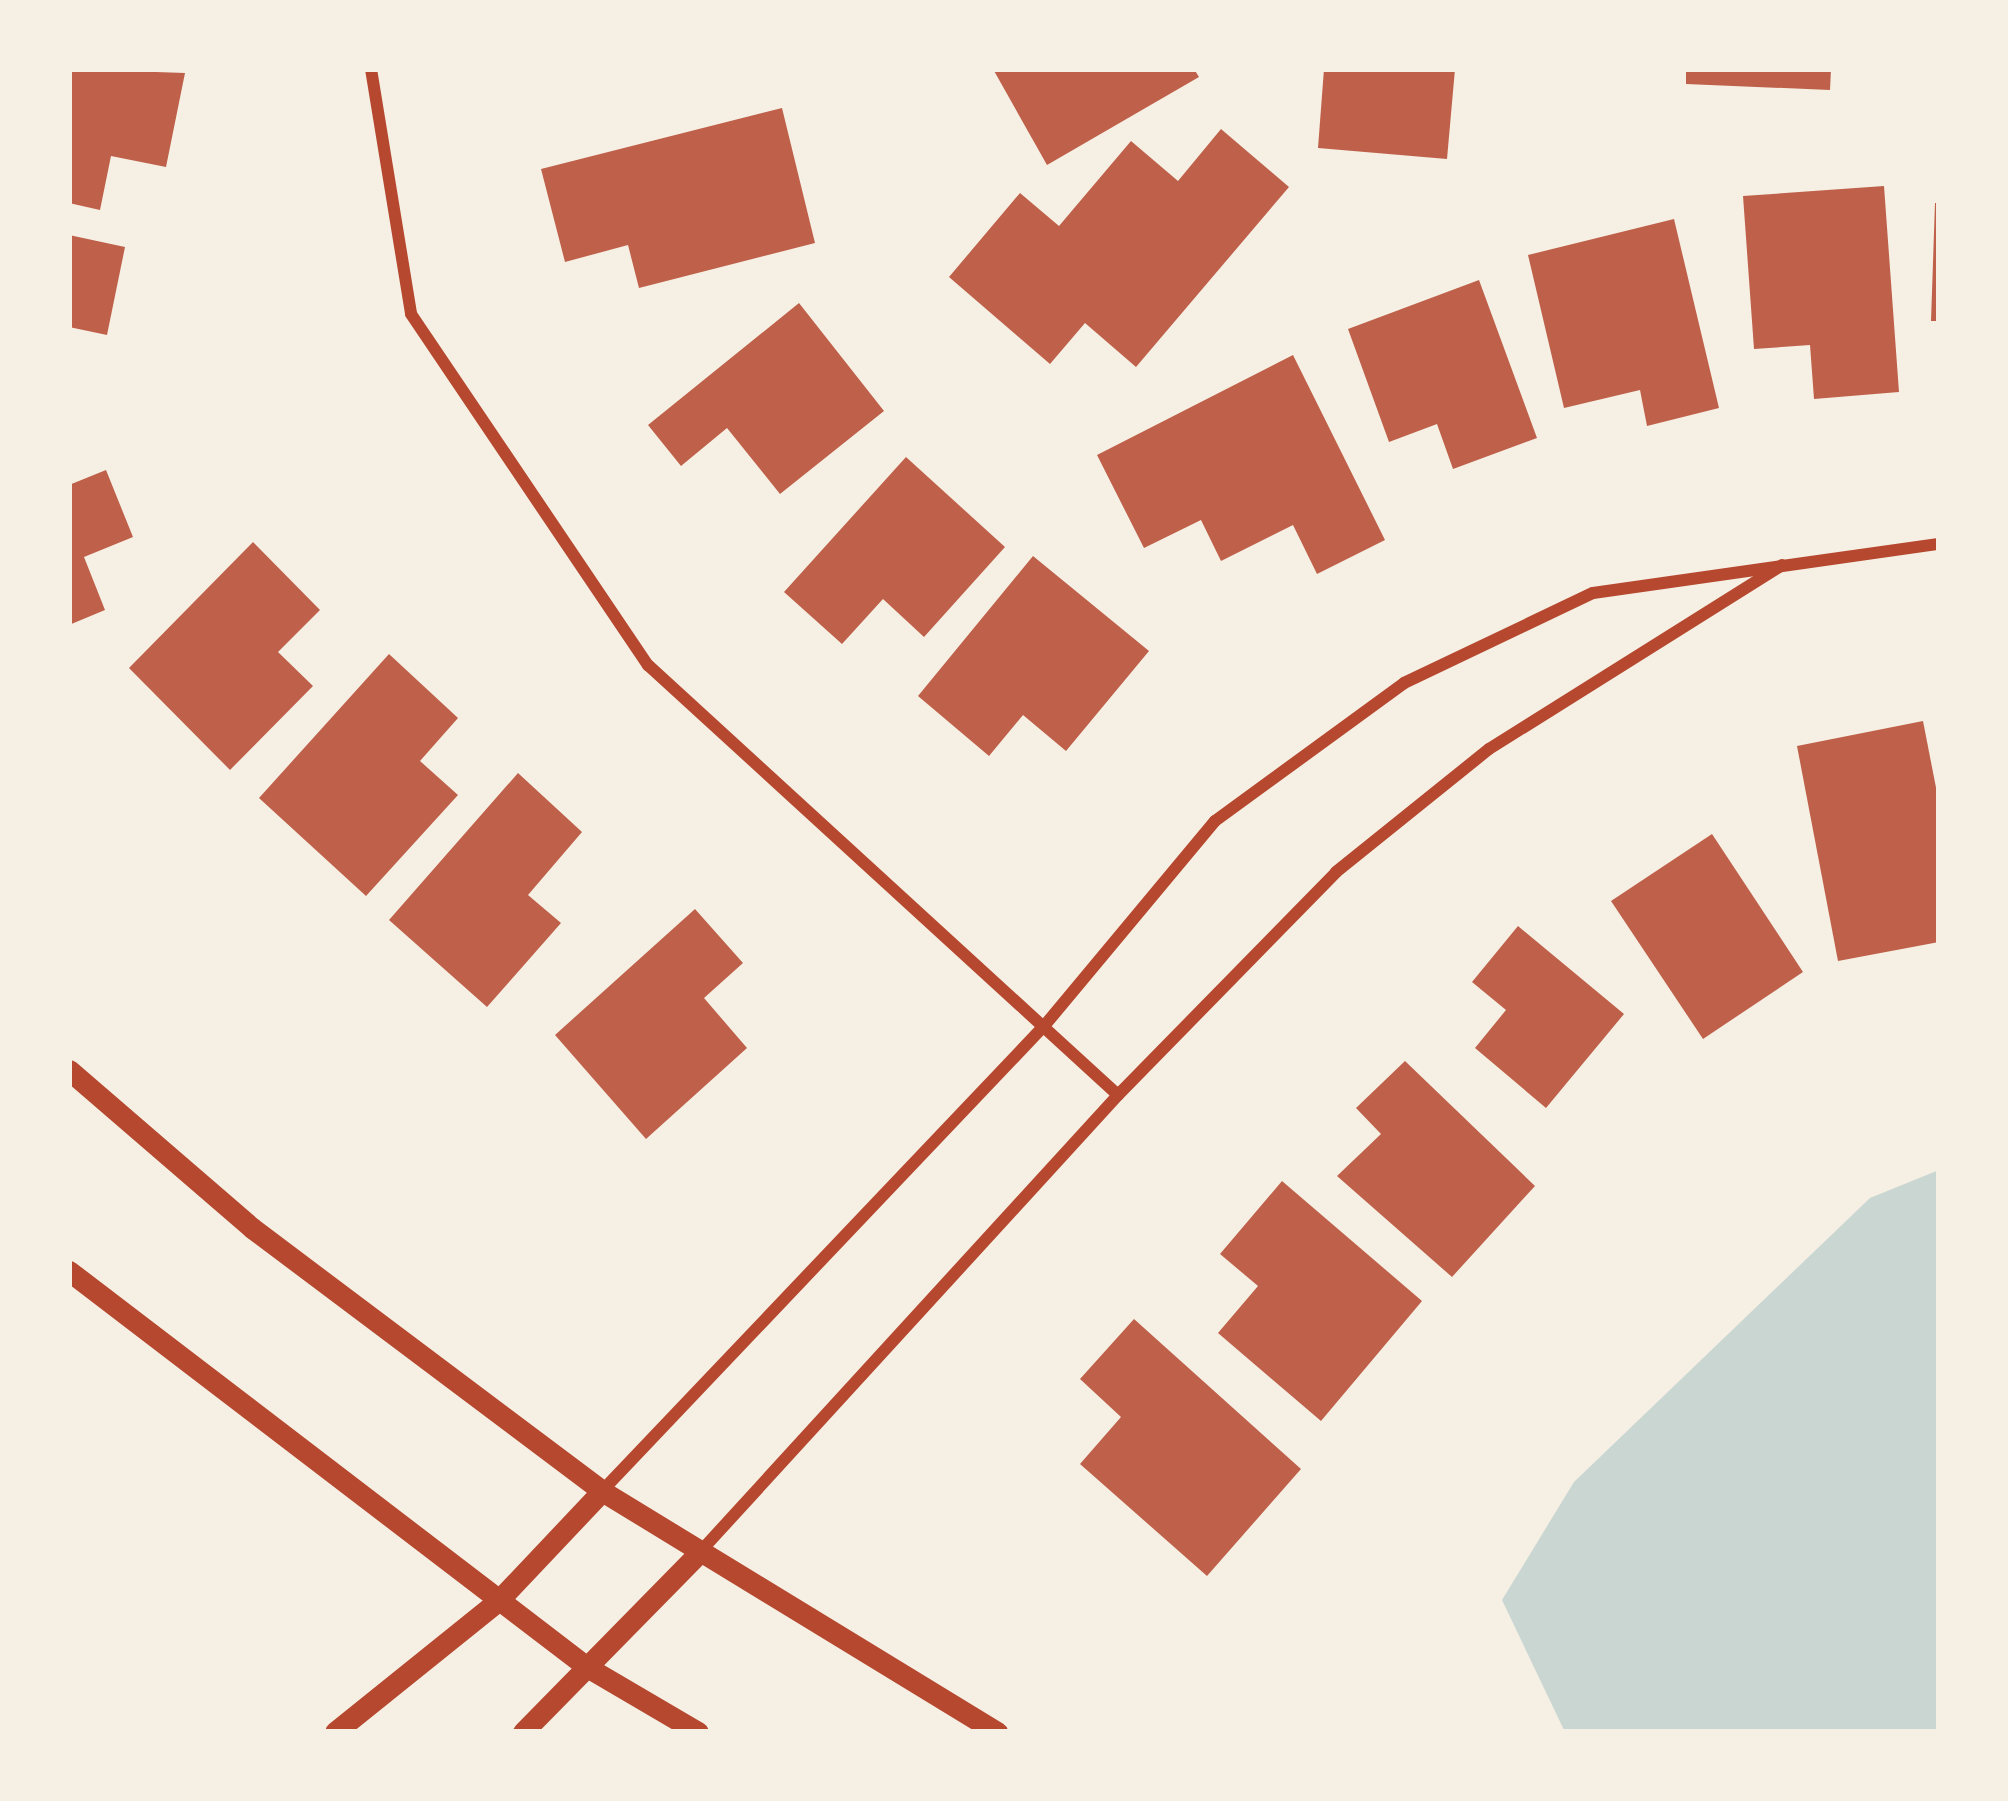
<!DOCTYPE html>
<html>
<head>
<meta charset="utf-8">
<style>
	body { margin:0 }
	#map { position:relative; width:2008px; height:1801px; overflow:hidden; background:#f6efe4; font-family:"PT Sans Narrow",sans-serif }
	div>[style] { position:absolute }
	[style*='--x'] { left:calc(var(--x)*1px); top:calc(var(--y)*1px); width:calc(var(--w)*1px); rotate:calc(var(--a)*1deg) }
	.water>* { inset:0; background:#c9d6d2 }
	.building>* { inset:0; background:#bf614a }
	.minor>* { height:12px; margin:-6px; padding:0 6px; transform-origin:6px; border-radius:6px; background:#b5482f }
	.tertiary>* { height:21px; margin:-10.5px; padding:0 10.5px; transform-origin:10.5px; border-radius:10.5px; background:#b5482f }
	span { translate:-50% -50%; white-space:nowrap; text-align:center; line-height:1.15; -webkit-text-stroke:12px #f6efe4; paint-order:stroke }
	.frame { position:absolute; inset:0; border:72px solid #f6efe4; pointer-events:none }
</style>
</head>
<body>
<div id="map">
	<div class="water">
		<div style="clip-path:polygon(1939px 1170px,1939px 1732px,1564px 1730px,1502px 1600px,1574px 1482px,1870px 1198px)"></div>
	</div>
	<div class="building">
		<div style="clip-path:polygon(69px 69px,185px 73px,166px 167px,111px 156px,100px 210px,69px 203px)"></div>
		<div style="clip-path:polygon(993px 69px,1194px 69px,1199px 77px,1047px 165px)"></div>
		<div style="clip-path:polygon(1324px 69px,1455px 69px,1447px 159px,1318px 148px)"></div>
		<div style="clip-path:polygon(1686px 69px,1831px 69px,1830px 90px,1686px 84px)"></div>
		<div style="clip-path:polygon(782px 108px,815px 243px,639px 288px,628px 245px,565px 262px,541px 169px)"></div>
		<div style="clip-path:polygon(1221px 129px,1289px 187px,1136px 367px,1085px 323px,1050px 364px,949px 277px,1020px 193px,1059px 226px,1131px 141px,1178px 181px)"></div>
		<div style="clip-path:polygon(1884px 186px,1899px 392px,1814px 399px,1810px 345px,1754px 349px,1743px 196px)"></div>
		<div style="clip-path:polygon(1935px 203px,1939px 203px,1939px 321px,1931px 321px)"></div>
		<div style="clip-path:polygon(1674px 219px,1719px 408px,1647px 426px,1640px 390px,1564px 408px,1528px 255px)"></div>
		<div style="clip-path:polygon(69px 235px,125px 247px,107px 335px,69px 327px)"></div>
		<div style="clip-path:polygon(1479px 280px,1537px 438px,1453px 469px,1437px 424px,1389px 442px,1348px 329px)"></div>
		<div style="clip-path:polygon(799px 303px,884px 411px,780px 494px,727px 428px,681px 466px,648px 425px)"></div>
		<div style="clip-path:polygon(1293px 355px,1385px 540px,1317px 574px,1293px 525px,1221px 561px,1201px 520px,1144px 548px,1097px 455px)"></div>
		<div style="clip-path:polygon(906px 457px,1005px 547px,924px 637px,883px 599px,842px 644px,784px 592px)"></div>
		<div style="clip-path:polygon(106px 470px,133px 537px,84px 557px,105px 610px,69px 625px,69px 485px)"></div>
		<div style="clip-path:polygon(253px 542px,320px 610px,278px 652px,313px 686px,230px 770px,129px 668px)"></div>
		<div style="clip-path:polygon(1033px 556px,1149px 651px,1066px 751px,1023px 715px,989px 756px,918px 696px)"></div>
		<div style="clip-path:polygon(389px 654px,458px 718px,420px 761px,458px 795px,366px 896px,259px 798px)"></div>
		<div style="clip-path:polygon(1923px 721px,1939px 803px,1939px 942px,1838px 961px,1797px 746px)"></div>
		<div style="clip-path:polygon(518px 773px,582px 832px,528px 895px,561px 923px,487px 1007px,389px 920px)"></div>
		<div style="clip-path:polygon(1712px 834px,1803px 972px,1703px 1039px,1611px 901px)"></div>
		<div style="clip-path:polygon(695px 909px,743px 963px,704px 998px,747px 1048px,646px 1139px,555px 1035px)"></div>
		<div style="clip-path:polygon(1518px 926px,1624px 1014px,1546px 1108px,1475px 1048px,1506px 1010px,1472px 982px)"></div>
		<div style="clip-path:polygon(1405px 1061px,1535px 1186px,1452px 1277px,1337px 1176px,1381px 1134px,1356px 1108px)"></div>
		<div style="clip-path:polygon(1282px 1181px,1422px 1301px,1321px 1421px,1218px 1333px,1258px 1286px,1220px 1254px)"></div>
		<div style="clip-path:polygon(1134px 1319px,1301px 1469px,1207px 1576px,1080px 1464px,1121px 1417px,1080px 1379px)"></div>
	</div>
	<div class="minor">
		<div style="--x:371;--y:69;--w:248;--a:80.7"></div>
		<div style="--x:411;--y:314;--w:424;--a:56"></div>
		<div style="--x:648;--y:665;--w:637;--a:42.46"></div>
		<div style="--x:602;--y:1491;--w:643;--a:-46.45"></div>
		<div style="--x:1045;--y:1025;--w:266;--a:-50.2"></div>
		<div style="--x:1215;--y:821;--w:234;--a:-36.1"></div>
		<div style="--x:1404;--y:683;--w:209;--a:-25.5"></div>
		<div style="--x:1593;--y:593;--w:349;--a:-8.1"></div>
		<div style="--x:700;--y:1552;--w:619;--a:-47.55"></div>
		<div style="--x:1118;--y:1095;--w:312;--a:-45.6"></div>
		<div style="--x:1336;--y:872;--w:196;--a:-38.8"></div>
		<div style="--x:1489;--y:749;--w:346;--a:-32.1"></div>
	</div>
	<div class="tertiary">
		<div style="--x:69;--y:1070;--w:242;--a:40.8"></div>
		<div style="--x:252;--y:1228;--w:438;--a:36.9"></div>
		<div style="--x:602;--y:1491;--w:463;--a:31.4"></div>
		<div style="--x:69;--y:1271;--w:652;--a:37.4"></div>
		<div style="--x:587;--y:1667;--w:129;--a:30.4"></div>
		<div style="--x:335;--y:1732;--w:209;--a:-38.8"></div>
		<div style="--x:498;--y:1601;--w:151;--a:-46.6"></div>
		<div style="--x:523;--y:1732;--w:251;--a:-45.5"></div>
	</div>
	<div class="frame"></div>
</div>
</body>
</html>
